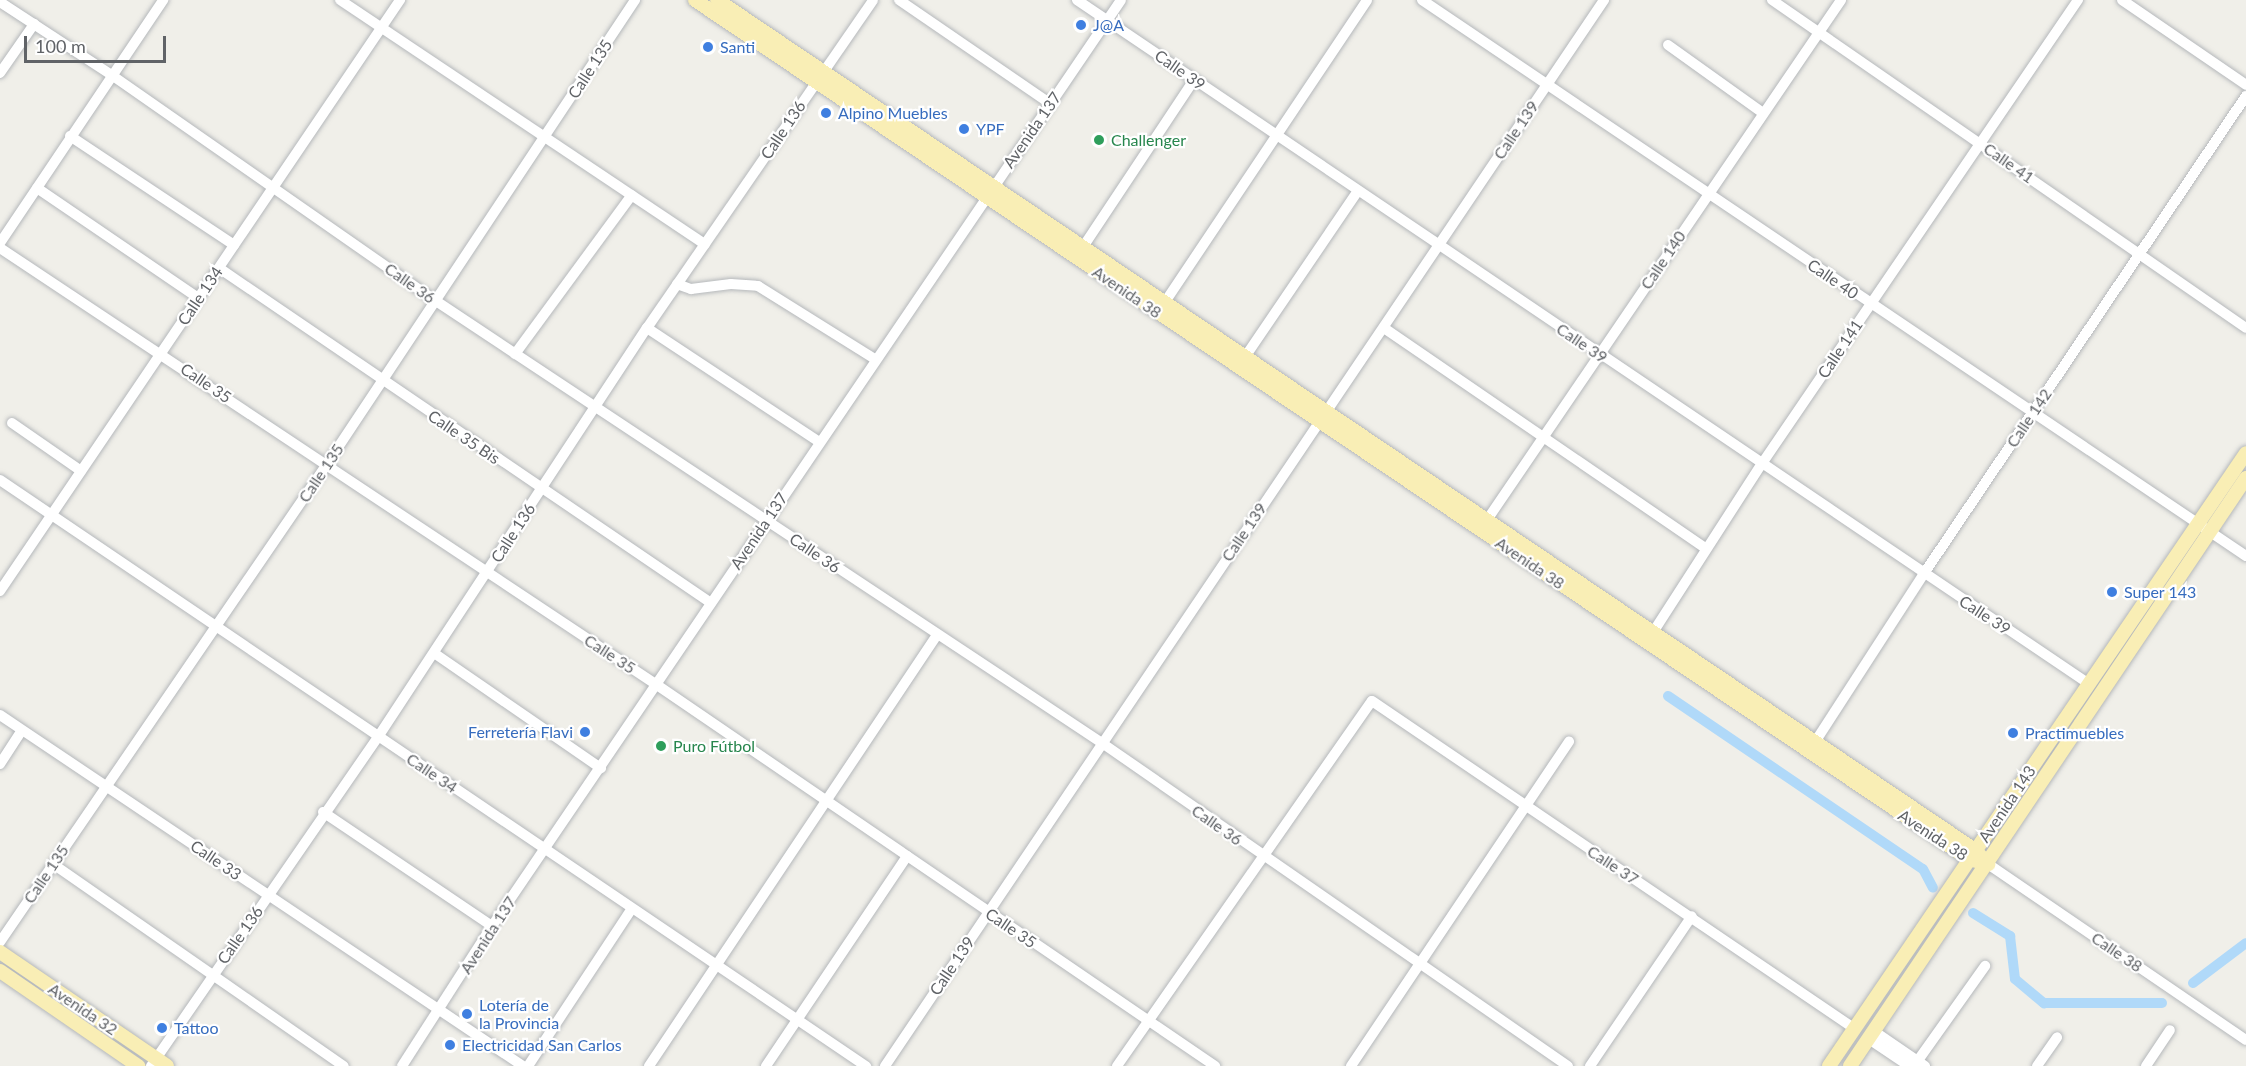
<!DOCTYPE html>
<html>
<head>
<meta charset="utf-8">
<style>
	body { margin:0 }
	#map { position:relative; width:2246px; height:1066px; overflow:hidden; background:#f0efe9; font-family:Lato,sans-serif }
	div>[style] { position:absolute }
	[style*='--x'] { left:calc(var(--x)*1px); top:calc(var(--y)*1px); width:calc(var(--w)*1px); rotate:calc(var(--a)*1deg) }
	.canal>* { height:10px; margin:-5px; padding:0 5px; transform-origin:5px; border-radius:5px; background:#b0d9f9 }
	.roads { filter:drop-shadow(0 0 2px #b5b8bb) drop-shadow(0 0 2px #b5b8bb) }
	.minor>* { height:10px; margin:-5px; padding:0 5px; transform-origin:5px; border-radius:5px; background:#fff }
	.major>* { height:14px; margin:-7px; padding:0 7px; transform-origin:7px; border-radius:7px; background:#f9eeb5 }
	.dots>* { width:16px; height:16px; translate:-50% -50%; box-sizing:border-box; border:3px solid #fff; border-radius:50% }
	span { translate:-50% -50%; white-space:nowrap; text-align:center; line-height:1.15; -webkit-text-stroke:4.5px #fff; paint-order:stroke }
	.shop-label { font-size:16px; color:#366cbe }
	.left { translate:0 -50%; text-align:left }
	.right { translate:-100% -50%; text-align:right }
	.street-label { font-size:16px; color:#606367 }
	.leisure-label { font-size:16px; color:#27864d }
	.scale { position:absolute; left:24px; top:36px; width:142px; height:27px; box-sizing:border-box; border:3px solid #606367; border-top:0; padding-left:8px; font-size:18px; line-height:21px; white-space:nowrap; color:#606367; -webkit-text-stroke:4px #fff; paint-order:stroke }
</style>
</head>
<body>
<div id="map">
	<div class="canal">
		<div style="--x:1668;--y:696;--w:308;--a:34.2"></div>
		<div style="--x:1923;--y:869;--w:21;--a:62"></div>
		<div style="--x:1973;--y:913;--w:44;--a:31.9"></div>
		<div style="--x:2010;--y:936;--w:43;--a:83.4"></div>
		<div style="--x:2015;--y:979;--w:38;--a:40"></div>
		<div style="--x:2044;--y:1003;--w:118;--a:0"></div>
		<div style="--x:2193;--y:983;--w:66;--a:-37"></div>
	</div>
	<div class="roads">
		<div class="minor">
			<div style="--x:340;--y:0;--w:439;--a:33.8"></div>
			<div style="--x:899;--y:0;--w:184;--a:34.4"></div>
			<div style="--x:1077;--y:0;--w:1221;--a:34.05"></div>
			<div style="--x:1422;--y:0;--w:994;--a:34.01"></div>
			<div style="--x:1772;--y:0;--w:576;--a:34.68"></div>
			<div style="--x:2122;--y:0;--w:150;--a:34.4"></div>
			<div style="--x:0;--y:2;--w:135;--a:33.2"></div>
			<div style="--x:113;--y:76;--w:394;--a:34.9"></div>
			<div style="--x:436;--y:301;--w:799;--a:33.57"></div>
			<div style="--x:1102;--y:743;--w:567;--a:34.73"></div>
			<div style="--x:1668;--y:45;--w:117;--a:35.6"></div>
			<div style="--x:0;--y:73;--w:60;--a:-55.2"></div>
			<div style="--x:70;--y:136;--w:197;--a:33.6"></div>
			<div style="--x:37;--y:188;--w:195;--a:34.3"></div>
			<div style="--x:0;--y:243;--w:293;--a:-56.1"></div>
			<div style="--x:1083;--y:247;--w:201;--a:-56.4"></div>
			<div style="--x:0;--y:248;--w:789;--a:33.63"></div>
			<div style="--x:657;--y:685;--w:676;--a:34.33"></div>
			<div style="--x:219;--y:268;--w:595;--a:34.25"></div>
			<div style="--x:677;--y:284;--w:15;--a:20"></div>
			<div style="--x:691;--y:289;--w:40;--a:-7.1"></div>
			<div style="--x:731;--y:284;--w:27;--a:4"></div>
			<div style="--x:758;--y:286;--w:138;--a:32"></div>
			<div style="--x:1165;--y:302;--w:363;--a:-56.2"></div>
			<div style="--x:647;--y:328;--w:206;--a:33.5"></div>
			<div style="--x:1384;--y:328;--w:389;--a:34.4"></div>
			<div style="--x:515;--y:354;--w:197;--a:-53.7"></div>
			<div style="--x:1245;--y:357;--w:199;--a:-55.8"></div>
			<div style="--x:12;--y:423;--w:84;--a:34.8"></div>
			<div style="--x:0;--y:480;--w:1046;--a:34.09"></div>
			<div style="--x:1487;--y:520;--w:629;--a:-55.75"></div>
			<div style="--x:0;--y:591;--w:714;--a:-55.91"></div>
			<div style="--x:1650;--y:637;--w:205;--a:-57.2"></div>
			<div style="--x:1761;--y:465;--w:563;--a:-55.72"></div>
			<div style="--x:434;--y:653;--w:203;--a:34.6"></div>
			<div style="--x:0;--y:715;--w:630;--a:33.87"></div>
			<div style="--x:1815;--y:742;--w:199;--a:-57.1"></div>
			<div style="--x:1923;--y:575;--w:578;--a:-56.01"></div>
			<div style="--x:0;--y:764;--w:40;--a:-57.1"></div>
			<div style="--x:323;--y:812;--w:204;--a:34"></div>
			<div style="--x:53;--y:864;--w:354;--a:34.8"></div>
			<div style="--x:1988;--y:864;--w:312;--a:34.3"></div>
			<div style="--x:0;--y:942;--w:579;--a:-55.62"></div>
			<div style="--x:327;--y:464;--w:557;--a:-56.42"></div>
			<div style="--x:1874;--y:1031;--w:62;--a:34.5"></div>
			<div style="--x:1869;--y:1039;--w:48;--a:34"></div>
			<div style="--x:151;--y:1066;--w:400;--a:-55.4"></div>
			<div style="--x:378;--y:737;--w:490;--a:-56.7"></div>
			<div style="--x:647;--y:328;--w:398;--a:-55.4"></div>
			<div style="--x:402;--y:1066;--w:166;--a:-57.3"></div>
			<div style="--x:492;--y:926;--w:1119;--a:-55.81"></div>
			<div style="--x:528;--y:1066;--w:187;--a:-56.6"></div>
			<div style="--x:649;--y:1066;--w:518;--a:-56.25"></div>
			<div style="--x:766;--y:1066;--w:253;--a:-56.1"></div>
			<div style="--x:885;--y:1066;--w:1286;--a:-56"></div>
			<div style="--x:1117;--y:1066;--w:445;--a:-55.1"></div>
			<div style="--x:1372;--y:701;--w:584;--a:34.18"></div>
			<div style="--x:1351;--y:1066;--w:391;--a:-56.1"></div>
			<div style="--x:1590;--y:1066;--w:181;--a:-55.8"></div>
			<div style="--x:1914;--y:1066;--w:123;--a:-54.6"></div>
			<div style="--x:2037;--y:1066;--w:35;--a:-55"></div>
			<div style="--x:2146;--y:1066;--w:43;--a:-56.3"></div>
		</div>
		<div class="major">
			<div style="--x:695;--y:0;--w:1537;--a:33.99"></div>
			<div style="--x:1969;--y:859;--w:20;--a:15"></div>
			<div style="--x:717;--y:0;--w:1518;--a:34.05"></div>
			<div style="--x:1975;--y:850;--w:19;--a:47"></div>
			<div style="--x:0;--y:952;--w:202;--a:34.3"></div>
			<div style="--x:0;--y:971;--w:168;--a:34.5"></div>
			<div style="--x:1829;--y:1066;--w:741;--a:-55.77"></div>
			<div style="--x:1850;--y:1066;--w:709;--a:-56.04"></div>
		</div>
	</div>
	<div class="dots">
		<div style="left:1081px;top:25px;background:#3f7fe0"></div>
		<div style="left:708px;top:47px;background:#3f7fe0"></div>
		<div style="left:826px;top:113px;background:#3f7fe0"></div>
		<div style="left:964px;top:129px;background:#3f7fe0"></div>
		<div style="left:1099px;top:140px;background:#2e9e5b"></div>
		<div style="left:2112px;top:592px;background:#3f7fe0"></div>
		<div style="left:585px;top:732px;background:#3f7fe0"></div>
		<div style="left:2013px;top:733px;background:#3f7fe0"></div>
		<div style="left:661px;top:746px;background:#2e9e5b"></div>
		<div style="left:467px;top:1014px;background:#3f7fe0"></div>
		<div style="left:162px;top:1028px;background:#3f7fe0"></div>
		<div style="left:450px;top:1045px;background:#3f7fe0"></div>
	</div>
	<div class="shop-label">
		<span class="left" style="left:1093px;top:25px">J@A</span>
		<span class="left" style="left:720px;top:47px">Santi</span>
		<span class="left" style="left:838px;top:113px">Alpino Muebles</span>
		<span class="left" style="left:976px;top:129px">YPF</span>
		<span class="left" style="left:2124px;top:592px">Super 143</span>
		<span class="right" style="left:573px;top:732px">Ferretería Flavi</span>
		<span class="left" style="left:2025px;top:733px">Practimuebles</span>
		<span class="left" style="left:479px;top:1014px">Lotería de<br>la Provincia</span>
		<span class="left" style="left:174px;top:1028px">Tattoo</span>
		<span class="left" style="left:462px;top:1045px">Electricidad San Carlos</span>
	</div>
	<div class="street-label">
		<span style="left:590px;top:69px;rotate:-57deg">Calle 135</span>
		<span style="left:1180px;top:70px;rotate:35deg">Calle 39</span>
		<span style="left:783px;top:130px;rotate:-56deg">Calle 136</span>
		<span style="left:1032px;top:130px;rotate:-55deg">Avenida 137</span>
		<span style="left:1516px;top:130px;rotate:-56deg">Calle 139</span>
		<span style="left:2009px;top:163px;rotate:35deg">Calle 41</span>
		<span style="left:1663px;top:260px;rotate:-56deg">Calle 140</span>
		<span style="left:1833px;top:279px;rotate:34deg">Calle 40</span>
		<span style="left:410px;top:283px;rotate:35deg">Calle 36</span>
		<span style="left:1127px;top:292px;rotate:34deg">Avenida 38</span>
		<span style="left:200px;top:296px;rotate:-56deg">Calle 134</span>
		<span style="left:1582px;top:343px;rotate:34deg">Calle 39</span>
		<span style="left:1840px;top:349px;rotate:-56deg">Calle 141</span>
		<span style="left:206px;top:383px;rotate:34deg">Calle 35</span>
		<span style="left:2029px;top:418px;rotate:-56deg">Calle 142</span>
		<span style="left:464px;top:437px;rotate:34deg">Calle 35 Bis</span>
		<span style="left:321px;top:473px;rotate:-56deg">Calle 135</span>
		<span style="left:759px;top:531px;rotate:-56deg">Avenida 137</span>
		<span style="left:1244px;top:532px;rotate:-56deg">Calle 139</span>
		<span style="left:513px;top:533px;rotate:-57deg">Calle 136</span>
		<span style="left:815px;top:553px;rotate:34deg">Calle 36</span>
		<span style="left:1530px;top:563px;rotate:34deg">Avenida 38</span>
		<span style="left:1985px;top:615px;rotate:33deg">Calle 39</span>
		<span style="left:610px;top:654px;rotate:33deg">Calle 35</span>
		<span style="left:432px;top:773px;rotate:34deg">Calle 34</span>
		<span style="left:2007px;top:804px;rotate:-56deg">Avenida 143</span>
		<span style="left:1217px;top:825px;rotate:35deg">Calle 36</span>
		<span style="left:1933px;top:835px;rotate:33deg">Avenida 38</span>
		<span style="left:216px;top:860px;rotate:34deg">Calle 33</span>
		<span style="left:1613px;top:865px;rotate:33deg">Calle 37</span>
		<span style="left:46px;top:874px;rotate:-56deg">Calle 135</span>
		<span style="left:1011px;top:928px;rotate:34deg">Calle 35</span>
		<span style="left:240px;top:935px;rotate:-55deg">Calle 136</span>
		<span style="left:488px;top:935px;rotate:-57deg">Avenida 137</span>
		<span style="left:2117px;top:952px;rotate:34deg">Calle 38</span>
		<span style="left:952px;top:966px;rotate:-56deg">Calle 139</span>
		<span style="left:83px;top:1009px;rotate:34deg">Avenida 32</span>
	</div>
	<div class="leisure-label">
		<span class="left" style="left:1111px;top:140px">Challenger</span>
		<span class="left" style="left:673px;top:746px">Puro Fútbol</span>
	</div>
	<div class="scale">100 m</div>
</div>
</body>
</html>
